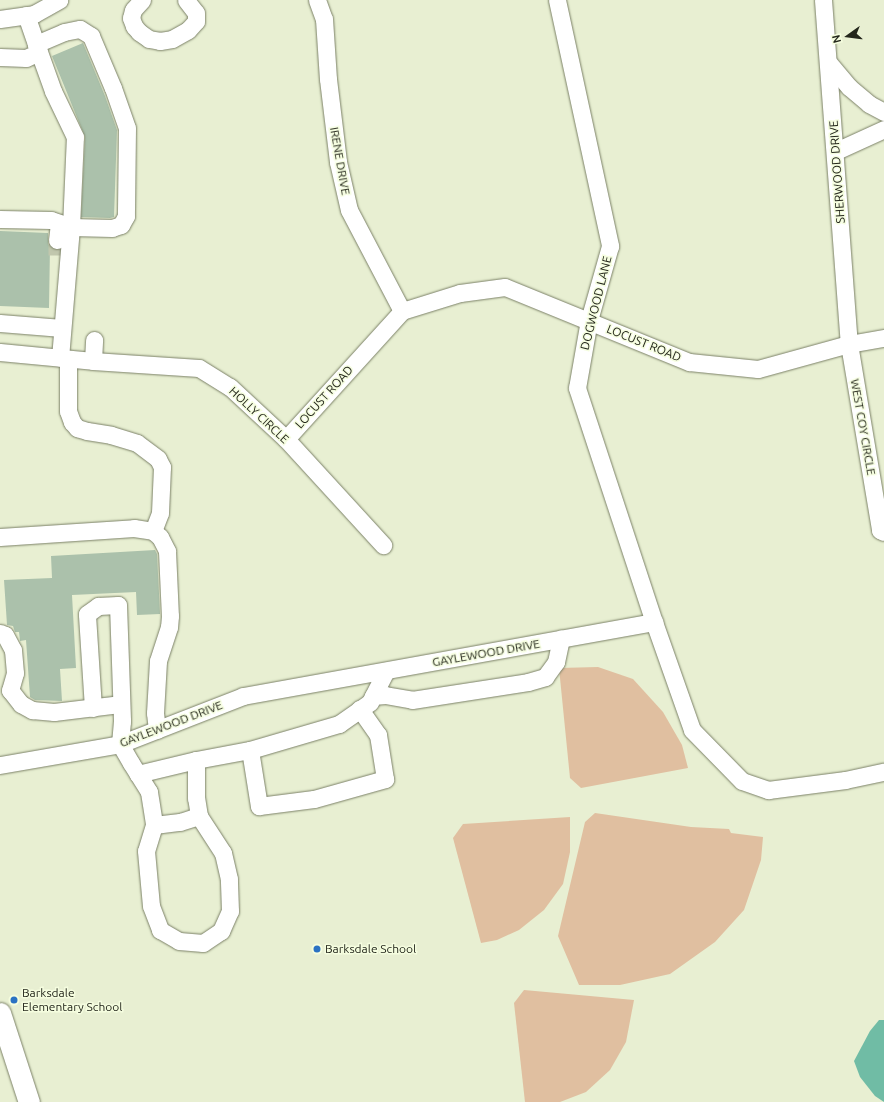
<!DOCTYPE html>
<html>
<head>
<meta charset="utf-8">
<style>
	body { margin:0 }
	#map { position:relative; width:884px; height:1102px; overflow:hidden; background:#e8efd2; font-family:Ubuntu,sans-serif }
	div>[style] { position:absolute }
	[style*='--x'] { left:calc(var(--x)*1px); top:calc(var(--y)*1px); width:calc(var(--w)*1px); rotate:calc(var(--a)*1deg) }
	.green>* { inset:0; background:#e0bfa0 }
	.water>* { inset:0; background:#70bca5 }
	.building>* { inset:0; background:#abc1ab }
	.minor-tunnel>* { height:17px; margin-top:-8.5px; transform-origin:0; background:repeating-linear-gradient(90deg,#c1c7ad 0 17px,transparent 0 25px) }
	.roads { filter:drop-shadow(0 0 1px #7b8167) drop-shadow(0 0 1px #7b8167) }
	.minor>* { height:17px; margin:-8.5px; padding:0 8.5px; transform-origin:8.5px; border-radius:8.5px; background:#fff }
	.major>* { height:21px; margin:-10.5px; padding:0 10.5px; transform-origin:10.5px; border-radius:10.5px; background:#fff }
	.dots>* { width:11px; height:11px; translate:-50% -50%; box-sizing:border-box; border:2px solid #f5fddf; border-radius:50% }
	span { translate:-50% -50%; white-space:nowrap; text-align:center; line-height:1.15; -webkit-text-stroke:3px #f5fddf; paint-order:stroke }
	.street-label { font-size:12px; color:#23261b }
	.poi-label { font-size:12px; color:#23261b }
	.left { translate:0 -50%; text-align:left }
	.north { position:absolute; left:828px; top:16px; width:40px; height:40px; -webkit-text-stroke:3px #f5fddf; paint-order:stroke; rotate:256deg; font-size:11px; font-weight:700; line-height:16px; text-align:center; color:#23261b }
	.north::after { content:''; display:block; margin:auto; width:14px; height:18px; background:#23261b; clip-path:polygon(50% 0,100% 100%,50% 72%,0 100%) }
</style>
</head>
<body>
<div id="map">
	<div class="green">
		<div style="clip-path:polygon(598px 667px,633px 679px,663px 712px,682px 745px,688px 768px,581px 788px,570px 778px,559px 668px)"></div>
		<div style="clip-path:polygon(595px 813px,691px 827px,729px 829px,731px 833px,763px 837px,761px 860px,744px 910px,715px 942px,670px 974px,620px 985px,579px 985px,558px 936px,585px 822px)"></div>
		<div style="clip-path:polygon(570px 817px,570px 852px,563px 884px,544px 910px,519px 930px,497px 940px,481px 943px,453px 838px,463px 824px)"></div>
		<div style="clip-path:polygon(524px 990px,634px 1000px,626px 1042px,610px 1070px,586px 1092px,560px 1102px,525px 1102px,514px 1003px)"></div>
	</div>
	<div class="water">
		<div style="clip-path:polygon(879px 1020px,884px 1020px,884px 1102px,875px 1096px,860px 1077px,854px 1061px,870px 1031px)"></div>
	</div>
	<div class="building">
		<div style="clip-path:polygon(83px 43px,105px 96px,117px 130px,114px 217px,110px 218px,81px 217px,85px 137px,52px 56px)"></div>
		<div style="clip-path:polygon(0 231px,48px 233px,48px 244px,50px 247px,49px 308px,0 306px)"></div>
		<div style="clip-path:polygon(155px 550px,157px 554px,160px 614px,137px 615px,136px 592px,72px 595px,76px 668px,60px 669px,62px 701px,35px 700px,30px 697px,26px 640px,20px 641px,19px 632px,15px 632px,13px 626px,7px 625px,4px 580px,52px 578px,51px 556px)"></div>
	</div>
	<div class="minor-tunnel">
		<div style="--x:57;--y:255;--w:15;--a:-90"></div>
	</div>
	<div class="roads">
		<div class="minor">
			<div style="--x:142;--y:0;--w:13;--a:132"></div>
			<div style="--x:133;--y:10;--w:8;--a:104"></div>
			<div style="--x:131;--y:18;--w:9;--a:69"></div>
			<div style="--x:134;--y:26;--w:8;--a:50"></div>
			<div style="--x:139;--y:32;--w:12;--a:35"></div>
			<div style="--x:149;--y:39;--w:11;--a:10"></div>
			<div style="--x:160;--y:41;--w:12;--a:-9"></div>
			<div style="--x:172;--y:39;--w:18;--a:-29"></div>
			<div style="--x:188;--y:30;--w:12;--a:-48"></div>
			<div style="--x:196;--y:21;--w:8;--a:-90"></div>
			<div style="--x:196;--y:13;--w:16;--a:-128"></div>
			<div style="--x:317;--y:0;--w:20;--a:70"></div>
			<div style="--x:324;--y:19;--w:60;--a:86.2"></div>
			<div style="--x:328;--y:79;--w:84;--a:83.1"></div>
			<div style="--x:338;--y:162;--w:49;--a:77.1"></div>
			<div style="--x:349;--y:210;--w:114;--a:62.3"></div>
			<div style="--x:557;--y:0;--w:252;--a:77.8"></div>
			<div style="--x:610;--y:246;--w:77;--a:105.8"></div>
			<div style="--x:589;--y:320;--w:69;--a:100"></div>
			<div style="--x:577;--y:388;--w:246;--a:71.8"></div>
			<div style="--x:654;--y:622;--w:114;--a:70.6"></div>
			<div style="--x:692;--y:730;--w:71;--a:45.6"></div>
			<div style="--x:742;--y:781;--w:28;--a:19"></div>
			<div style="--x:768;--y:790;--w:78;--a:-7.4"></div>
			<div style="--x:845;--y:780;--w:40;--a:-12"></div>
			<div style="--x:823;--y:0;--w:345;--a:85.7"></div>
			<div style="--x:849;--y:344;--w:189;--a:80.5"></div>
			<div style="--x:880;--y:530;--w:4;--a:27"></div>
			<div style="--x:26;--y:15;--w:31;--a:71"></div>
			<div style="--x:36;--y:44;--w:30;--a:-23"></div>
			<div style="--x:64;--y:32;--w:16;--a:-11"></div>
			<div style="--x:80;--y:29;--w:13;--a:32"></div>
			<div style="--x:91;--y:36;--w:56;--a:67.1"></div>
			<div style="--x:113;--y:88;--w:42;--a:70.7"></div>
			<div style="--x:127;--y:128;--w:88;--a:90.7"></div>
			<div style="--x:126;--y:216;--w:10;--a:119"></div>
			<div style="--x:121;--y:225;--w:9;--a:162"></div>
			<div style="--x:112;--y:228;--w:41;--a:-178.6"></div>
			<div style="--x:71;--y:227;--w:131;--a:94.8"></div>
			<div style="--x:0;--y:19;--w:34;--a:-8"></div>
			<div style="--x:34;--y:14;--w:29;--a:-29"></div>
			<div style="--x:0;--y:57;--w:26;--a:2"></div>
			<div style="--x:26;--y:58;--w:14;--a:-25"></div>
			<div style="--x:39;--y:52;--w:9;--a:-111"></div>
			<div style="--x:828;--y:62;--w:33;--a:50"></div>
			<div style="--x:849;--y:87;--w:26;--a:40"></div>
			<div style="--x:869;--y:104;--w:17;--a:28"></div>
			<div style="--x:836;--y:151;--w:53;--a:-24.6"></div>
			<div style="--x:0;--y:219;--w:51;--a:1.1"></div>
			<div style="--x:51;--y:220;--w:21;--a:19"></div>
			<div style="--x:71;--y:227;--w:90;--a:-87.5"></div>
			<div style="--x:75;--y:137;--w:51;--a:-115.6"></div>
			<div style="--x:53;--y:91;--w:41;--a:-109.7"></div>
			<div style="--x:57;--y:240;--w:17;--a:-83"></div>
			<div style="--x:0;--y:323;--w:62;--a:4.6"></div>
			<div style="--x:0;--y:352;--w:93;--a:5.5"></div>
			<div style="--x:93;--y:361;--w:106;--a:3.8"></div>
			<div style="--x:199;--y:368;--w:36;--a:32"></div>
			<div style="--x:230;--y:387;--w:76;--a:42.9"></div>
			<div style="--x:286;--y:439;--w:144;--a:47.5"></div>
			<div style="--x:68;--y:359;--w:52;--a:90"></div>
			<div style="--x:68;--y:411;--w:12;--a:70"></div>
			<div style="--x:72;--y:422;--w:8;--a:50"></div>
			<div style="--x:77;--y:428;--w:10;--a:17"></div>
			<div style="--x:87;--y:431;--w:24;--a:9"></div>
			<div style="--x:111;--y:435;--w:27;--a:17"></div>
			<div style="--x:137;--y:443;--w:26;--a:37"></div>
			<div style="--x:158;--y:459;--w:9;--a:63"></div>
			<div style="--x:162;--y:467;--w:46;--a:92.5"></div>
			<div style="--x:160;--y:513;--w:19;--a:111"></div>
			<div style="--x:93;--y:361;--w:21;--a:-87"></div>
			<div style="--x:286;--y:439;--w:173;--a:-47.8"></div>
			<div style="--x:402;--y:311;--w:61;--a:-17.2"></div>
			<div style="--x:460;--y:293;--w:45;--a:-7.6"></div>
			<div style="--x:505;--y:287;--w:199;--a:22.2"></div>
			<div style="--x:689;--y:362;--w:69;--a:5.8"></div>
			<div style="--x:758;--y:369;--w:94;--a:-15.4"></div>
			<div style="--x:849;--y:344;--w:36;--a:-10"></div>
			<div style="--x:0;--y:537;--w:134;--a:-3.8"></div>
			<div style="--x:134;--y:528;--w:19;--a:9"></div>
			<div style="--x:153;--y:531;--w:9;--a:41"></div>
			<div style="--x:160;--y:537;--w:16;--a:63"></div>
			<div style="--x:167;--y:551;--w:65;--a:87.4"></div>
			<div style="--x:170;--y:616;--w:11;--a:95"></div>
			<div style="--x:169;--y:627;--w:36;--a:108"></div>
			<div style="--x:158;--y:661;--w:52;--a:93.3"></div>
			<div style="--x:155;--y:713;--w:17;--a:83"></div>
			<div style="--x:0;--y:633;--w:5;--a:22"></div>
			<div style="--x:5;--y:635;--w:17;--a:62"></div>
			<div style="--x:13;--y:650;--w:23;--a:85"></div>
			<div style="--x:15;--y:673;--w:18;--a:106"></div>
			<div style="--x:10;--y:690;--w:18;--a:52"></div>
			<div style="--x:21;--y:704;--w:13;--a:29"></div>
			<div style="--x:32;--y:710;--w:22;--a:5"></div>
			<div style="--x:54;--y:712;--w:66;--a:-6.9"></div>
			<div style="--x:373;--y:696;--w:12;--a:-5"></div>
			<div style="--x:385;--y:695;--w:27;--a:10"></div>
			<div style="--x:412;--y:700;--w:117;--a:-8.8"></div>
			<div style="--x:528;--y:682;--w:18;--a:-16"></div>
			<div style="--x:545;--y:677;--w:19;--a:-54"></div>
			<div style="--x:556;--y:662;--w:24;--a:-78"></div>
			<div style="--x:93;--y:708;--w:94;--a:-93.7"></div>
			<div style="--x:87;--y:614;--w:14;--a:-36"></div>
			<div style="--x:98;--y:606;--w:20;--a:-3"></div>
			<div style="--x:118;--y:605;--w:116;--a:88"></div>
			<div style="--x:122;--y:721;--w:23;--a:95"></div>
			<div style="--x:120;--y:744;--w:22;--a:60"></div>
			<div style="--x:131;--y:763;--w:34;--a:58"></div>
			<div style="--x:149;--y:792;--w:33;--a:81"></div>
			<div style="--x:154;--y:825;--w:27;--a:107"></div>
			<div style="--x:146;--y:851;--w:55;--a:84.8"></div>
			<div style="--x:151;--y:906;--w:26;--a:69"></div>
			<div style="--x:160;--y:930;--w:22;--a:30"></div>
			<div style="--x:179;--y:941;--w:24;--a:5"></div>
			<div style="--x:203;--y:943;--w:22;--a:-34"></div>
			<div style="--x:221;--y:931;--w:22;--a:-66"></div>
			<div style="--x:230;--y:911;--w:32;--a:-92"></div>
			<div style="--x:229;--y:879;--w:27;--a:-103"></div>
			<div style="--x:223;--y:853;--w:44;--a:-123"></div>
			<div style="--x:199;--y:816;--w:18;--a:-99"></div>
			<div style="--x:196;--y:798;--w:38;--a:-90"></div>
			<div style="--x:196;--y:760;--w:60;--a:166.4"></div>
			<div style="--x:250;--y:750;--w:57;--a:80.9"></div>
			<div style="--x:259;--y:806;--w:55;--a:-7.3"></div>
			<div style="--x:314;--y:799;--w:74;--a:-15.7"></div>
			<div style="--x:385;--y:779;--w:45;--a:-99"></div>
			<div style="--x:378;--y:735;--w:32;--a:-125"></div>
			<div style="--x:196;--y:760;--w:55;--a:-10.5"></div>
			<div style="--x:250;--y:750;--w:93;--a:-16.3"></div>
			<div style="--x:339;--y:724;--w:38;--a:-35"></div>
			<div style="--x:370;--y:702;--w:35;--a:-63"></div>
			<div style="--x:0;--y:765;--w:122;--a:-9.9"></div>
			<div style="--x:120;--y:744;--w:132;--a:-21.3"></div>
			<div style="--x:243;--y:696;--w:418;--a:-10.2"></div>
			<div style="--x:154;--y:825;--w:26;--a:-7"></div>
			<div style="--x:180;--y:822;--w:20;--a:-18"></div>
		</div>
		<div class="major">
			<div style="--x:0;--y:1013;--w:94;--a:72"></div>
		</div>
	</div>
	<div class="dots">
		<div style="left:317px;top:949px;background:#2b72c3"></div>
		<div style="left:14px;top:1000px;background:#2b72c3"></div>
	</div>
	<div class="street-label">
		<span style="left:340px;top:161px;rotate:80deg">IRENE DRIVE</span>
		<span style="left:837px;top:172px;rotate:-94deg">SHERWOOD DRIVE</span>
		<span style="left:596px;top:303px;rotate:-76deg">DOGWOOD LANE</span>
		<span style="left:644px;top:343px;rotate:22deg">LOCUST ROAD</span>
		<span style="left:324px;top:397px;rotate:-48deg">LOCUST ROAD</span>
		<span style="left:259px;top:415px;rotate:43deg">HOLLY CIRCLE</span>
		<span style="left:863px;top:427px;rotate:80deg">WEST COY CIRCLE</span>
		<span style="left:486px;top:653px;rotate:-10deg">GAYLEWOOD DRIVE</span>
		<span style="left:171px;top:724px;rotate:-21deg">GAYLEWOOD DRIVE</span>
	</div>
	<div class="poi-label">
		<span class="left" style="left:325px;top:949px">Barksdale School</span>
		<span class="left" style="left:22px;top:1000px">Barksdale<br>Elementary School</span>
	</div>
	<div class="north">N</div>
</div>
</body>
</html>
